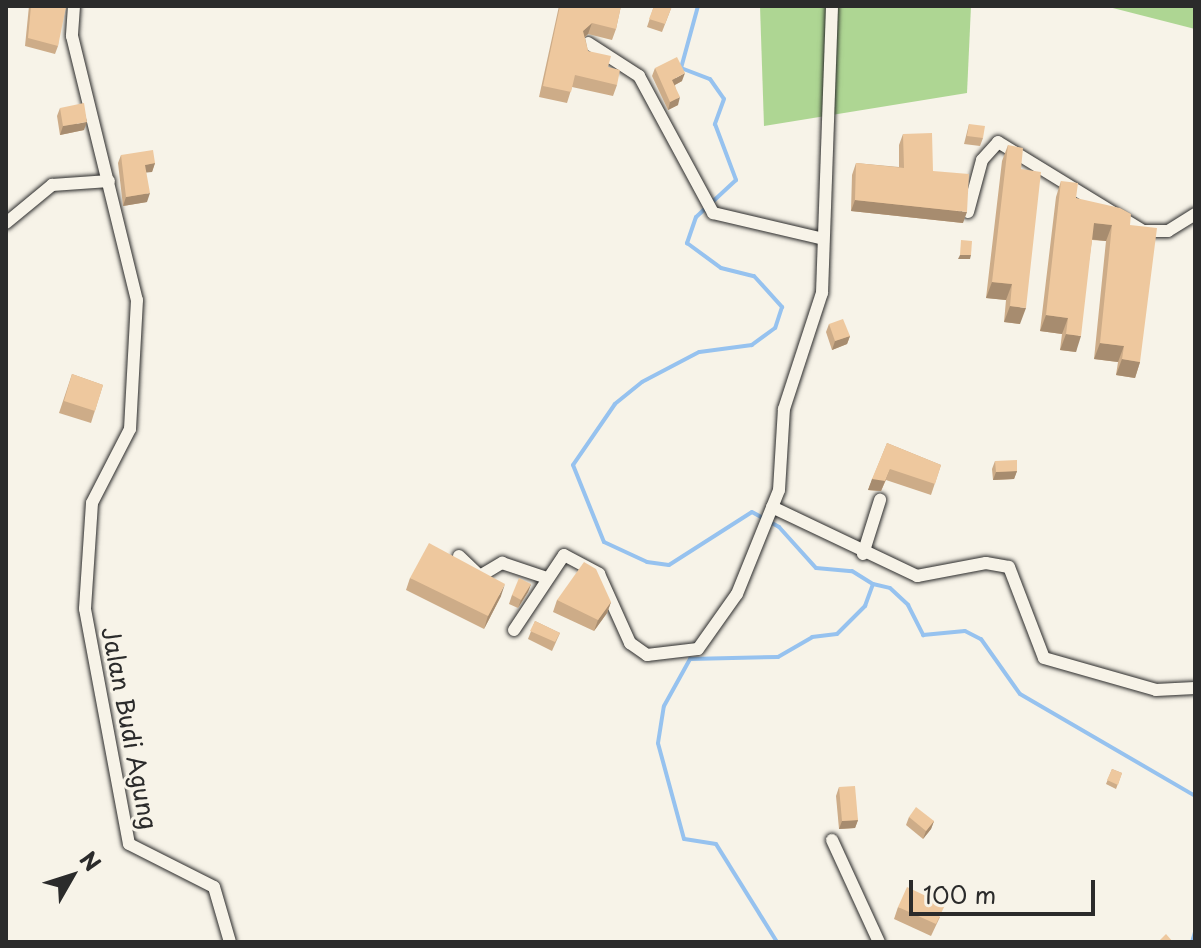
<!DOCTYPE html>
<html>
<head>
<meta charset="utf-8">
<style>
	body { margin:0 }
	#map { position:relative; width:1201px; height:948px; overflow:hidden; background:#f7f3e8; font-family:"Playpen Sans",sans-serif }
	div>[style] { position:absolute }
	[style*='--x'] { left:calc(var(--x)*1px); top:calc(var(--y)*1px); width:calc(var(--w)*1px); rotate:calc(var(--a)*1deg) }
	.green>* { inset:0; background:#aed693 }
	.stream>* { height:4px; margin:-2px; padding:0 2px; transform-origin:2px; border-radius:2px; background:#96c2ef }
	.roads { filter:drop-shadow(0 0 2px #2b2b2b) drop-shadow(0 0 2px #2b2b2b) }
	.minor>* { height:12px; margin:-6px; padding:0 6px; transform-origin:6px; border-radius:6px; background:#f7f3e8 }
	.wall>* { inset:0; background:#cdac88 }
	.shaded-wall>* { inset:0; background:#a78c6f }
	.building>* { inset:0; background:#eec89e }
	span { translate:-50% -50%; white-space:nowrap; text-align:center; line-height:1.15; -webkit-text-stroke:6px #f7f3e8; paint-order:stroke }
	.street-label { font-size:24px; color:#2b2b2b }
	.frame { position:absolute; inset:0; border:8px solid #2b2b2b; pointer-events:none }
	.north { position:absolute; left:32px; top:836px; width:80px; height:80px; -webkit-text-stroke:6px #f7f3e8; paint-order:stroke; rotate:51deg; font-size:22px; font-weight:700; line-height:32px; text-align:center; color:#2b2b2b }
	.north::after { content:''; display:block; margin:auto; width:28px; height:36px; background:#2b2b2b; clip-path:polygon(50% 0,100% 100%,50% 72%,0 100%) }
	.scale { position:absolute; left:909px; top:880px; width:186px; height:36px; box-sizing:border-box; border:4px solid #2b2b2b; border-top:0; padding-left:10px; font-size:24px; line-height:28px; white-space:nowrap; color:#2b2b2b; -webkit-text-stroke:6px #f7f3e8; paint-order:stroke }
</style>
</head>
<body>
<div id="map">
	<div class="green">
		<div style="clip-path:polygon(760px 6px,971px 6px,967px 93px,764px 126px)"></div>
		<div style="clip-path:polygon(1105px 6px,1195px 6px,1195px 29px)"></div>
	</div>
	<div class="stream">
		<div style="--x:698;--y:6;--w:64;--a:105.3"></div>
		<div style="--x:681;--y:68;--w:31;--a:21"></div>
		<div style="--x:710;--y:79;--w:24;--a:55"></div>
		<div style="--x:724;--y:99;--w:27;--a:110"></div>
		<div style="--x:715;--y:124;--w:60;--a:69.4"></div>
		<div style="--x:736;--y:180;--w:54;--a:137.2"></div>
		<div style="--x:696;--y:217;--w:28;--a:109"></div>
		<div style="--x:687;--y:243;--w:42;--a:36.3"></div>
		<div style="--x:721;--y:268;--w:34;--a:14"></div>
		<div style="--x:754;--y:276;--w:42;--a:47.9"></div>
		<div style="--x:782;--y:307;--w:22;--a:108"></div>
		<div style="--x:775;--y:328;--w:29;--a:144"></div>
		<div style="--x:752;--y:345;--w:53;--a:172.5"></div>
		<div style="--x:699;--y:352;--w:64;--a:152.2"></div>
		<div style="--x:642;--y:382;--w:35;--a:141"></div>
		<div style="--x:615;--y:404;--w:74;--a:124.5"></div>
		<div style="--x:573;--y:465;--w:83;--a:68.1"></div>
		<div style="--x:604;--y:542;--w:47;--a:24.9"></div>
		<div style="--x:647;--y:562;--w:22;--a:8"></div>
		<div style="--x:669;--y:565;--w:98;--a:-32.6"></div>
		<div style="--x:752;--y:512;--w:31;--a:29"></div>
		<div style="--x:779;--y:527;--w:55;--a:47.9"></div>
		<div style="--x:816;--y:568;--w:36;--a:5"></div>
		<div style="--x:852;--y:571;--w:25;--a:32"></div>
		<div style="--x:777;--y:942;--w:115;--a:-121.9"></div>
		<div style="--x:716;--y:844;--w:32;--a:-171"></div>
		<div style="--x:684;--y:839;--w:99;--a:-105.2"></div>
		<div style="--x:658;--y:743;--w:37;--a:-81"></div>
		<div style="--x:664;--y:706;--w:54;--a:-61"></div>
		<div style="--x:690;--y:659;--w:88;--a:-1.3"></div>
		<div style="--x:778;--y:657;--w:39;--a:-30"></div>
		<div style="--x:812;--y:637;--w:25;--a:-7"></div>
		<div style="--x:837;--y:634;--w:40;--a:-45"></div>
		<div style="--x:865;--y:606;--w:23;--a:-70"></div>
		<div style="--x:873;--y:584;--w:17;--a:13"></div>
		<div style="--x:890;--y:588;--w:25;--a:43"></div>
		<div style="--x:908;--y:605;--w:34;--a:63"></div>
		<div style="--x:923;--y:635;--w:42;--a:-5.4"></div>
		<div style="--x:965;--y:631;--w:18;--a:27"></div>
		<div style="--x:981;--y:639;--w:67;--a:54.7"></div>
		<div style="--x:1020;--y:694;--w:203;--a:30.2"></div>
		<div style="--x:1192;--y:942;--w:10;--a:-73"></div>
	</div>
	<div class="roads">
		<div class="minor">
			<div style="--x:74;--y:6;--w:30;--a:94"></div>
			<div style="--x:72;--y:36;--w:272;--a:76.2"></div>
			<div style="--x:137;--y:300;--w:129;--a:93.1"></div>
			<div style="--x:130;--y:429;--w:83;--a:117.2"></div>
			<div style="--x:92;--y:503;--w:106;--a:93.8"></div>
			<div style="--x:85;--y:609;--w:239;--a:79.4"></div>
			<div style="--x:129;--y:844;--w:95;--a:26.8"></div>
			<div style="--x:214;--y:887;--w:57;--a:73.8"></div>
			<div style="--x:588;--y:43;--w:61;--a:32.9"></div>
			<div style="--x:639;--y:76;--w:156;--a:61.6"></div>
			<div style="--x:713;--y:213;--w:110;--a:13.2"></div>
			<div style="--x:968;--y:212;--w:54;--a:-74.9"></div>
			<div style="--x:982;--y:160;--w:24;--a:-48"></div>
			<div style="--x:998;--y:142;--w:170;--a:31.5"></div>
			<div style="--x:1143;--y:231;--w:25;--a:0"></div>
			<div style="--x:1168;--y:231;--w:32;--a:-32"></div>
			<div style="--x:6;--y:223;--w:60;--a:-39.6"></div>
			<div style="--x:52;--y:185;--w:57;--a:-4"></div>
			<div style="--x:772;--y:507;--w:161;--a:25.4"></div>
			<div style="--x:917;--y:576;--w:70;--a:-10.7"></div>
			<div style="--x:986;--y:563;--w:23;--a:10"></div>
			<div style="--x:1009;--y:567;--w:97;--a:69"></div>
			<div style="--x:1044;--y:658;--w:116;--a:15.9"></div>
			<div style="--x:1156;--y:690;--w:39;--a:-3"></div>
			<div style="--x:863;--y:554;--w:57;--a:-72.5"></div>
			<div style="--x:459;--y:556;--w:29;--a:44"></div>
			<div style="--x:480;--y:576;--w:26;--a:-31"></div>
			<div style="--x:502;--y:563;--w:47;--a:18.4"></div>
			<div style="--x:514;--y:630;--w:90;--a:-56.3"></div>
			<div style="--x:564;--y:555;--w:40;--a:28"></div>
			<div style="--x:599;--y:574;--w:76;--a:65.8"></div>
			<div style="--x:630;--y:643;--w:21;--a:35"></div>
			<div style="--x:647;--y:655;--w:51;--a:-6.7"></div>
			<div style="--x:698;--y:649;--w:67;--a:-54.7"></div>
			<div style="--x:737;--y:594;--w:112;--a:-68"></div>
			<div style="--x:779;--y:490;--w:81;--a:-86.5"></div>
			<div style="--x:784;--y:409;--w:122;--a:-71.9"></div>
			<div style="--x:822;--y:293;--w:287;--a:-88"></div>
			<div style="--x:832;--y:840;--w:112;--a:65.3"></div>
		</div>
	</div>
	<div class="wall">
		<div style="clip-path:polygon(29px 6px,62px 6px,58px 46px,55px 54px,25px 46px)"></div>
		<div style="clip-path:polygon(559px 6px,621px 6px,616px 29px,612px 40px,588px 34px,585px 37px,588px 51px,608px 67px,617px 85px,613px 96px,572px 87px,567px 103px,539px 97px)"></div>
		<div style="clip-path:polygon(654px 6px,672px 6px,662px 32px,647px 27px)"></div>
		<div style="clip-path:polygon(655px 68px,682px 81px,675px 85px,678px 105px,668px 110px,652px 76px)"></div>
		<div style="clip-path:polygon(60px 108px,84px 130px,60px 135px,57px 116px)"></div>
		<div style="clip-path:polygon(969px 124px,983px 138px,980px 146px,964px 144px)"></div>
		<div style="clip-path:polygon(903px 134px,933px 171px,963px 223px,851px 211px,852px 175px,856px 163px,899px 167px,899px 145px)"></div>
		<div style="clip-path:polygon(1008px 145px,1021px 169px,1020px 324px,1004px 322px,1006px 300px,986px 298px,1002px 161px)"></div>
		<div style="clip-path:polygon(121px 155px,155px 163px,152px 172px,146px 172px,147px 202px,123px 206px,118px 163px)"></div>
		<div style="clip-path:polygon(1061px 181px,1076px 198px,1130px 225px,1140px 362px,1135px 378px,1116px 375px,1118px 362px,1094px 359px,1106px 241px,1092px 240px,1076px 352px,1060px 350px,1062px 334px,1040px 331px,1056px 197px)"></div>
		<div style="clip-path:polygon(829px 324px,850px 336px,847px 344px,832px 350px,826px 332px)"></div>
		<div style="clip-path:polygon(72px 374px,103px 385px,91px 423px,59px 413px)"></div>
		<div style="clip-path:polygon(887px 443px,941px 465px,931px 495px,886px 480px,881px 491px,868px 490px)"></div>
		<div style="clip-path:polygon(995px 461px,1017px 471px,1014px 479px,993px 480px,992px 469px)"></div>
		<div style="clip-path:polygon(410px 578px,501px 596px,484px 629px,406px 590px)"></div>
		<div style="clip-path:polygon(531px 584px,528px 592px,518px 608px,509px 604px,512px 595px)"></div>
		<div style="clip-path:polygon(557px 600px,611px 602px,607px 613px,594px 631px,553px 612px)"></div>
		<div style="clip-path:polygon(535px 621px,560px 633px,552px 651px,528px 639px)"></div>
		<div style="clip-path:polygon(1112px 769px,1122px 773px,1116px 789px,1106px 784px)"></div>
		<div style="clip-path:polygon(839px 787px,858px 820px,855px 828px,839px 829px,836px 796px)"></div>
		<div style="clip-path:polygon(909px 817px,934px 821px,931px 829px,923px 839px,906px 825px)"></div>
		<div style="clip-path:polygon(898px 907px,940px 917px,931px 936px,894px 919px)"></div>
	</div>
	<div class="shaded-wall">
		<div style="clip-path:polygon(592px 23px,588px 34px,579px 42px,583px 31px)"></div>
		<div style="clip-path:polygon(685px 73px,682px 81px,669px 88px,672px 80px)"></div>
		<div style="clip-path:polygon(680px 97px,678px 105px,668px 110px,670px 102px)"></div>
		<div style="clip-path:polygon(87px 122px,84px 130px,60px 135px,63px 126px)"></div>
		<div style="clip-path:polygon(155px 163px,152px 172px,142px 173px,145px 165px)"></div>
		<div style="clip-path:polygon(150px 193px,147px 202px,123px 206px,126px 197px)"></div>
		<div style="clip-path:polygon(855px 200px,967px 212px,963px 223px,851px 211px)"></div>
		<div style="clip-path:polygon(1094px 223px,1112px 225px,1106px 241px,1088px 239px)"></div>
		<div style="clip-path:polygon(960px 255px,971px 255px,970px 259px,958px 259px)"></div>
		<div style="clip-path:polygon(992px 282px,1012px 284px,1006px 300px,986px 298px)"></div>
		<div style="clip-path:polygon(1010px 306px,1026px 308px,1020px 324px,1004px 322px)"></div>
		<div style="clip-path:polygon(1046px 315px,1068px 318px,1062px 334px,1040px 331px)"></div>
		<div style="clip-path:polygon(1066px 334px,1081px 336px,1076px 352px,1060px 350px)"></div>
		<div style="clip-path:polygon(850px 336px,847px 344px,832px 350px,835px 341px)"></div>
		<div style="clip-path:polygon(1100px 343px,1124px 346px,1118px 362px,1094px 359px)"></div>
		<div style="clip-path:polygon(1122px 359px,1140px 362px,1135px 378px,1116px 375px)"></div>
		<div style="clip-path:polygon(890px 469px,881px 491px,868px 490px,872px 479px)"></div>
		<div style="clip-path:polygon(1017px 471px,1014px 479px,993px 480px,996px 472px)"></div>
		<div style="clip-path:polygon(505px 584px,501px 596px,484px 629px,488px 616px)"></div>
		<div style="clip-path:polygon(531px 584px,528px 592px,518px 608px,521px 600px)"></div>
		<div style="clip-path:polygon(611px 602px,607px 613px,594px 631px,598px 620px)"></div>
		<div style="clip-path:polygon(858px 820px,855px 828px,839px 829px,842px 821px)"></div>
		<div style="clip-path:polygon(934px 821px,931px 829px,923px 839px,926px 831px)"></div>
	</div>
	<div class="building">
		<div style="clip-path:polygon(31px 6px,66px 7px,58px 46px,28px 38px)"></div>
		<div style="clip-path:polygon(560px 6px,621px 6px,616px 29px,592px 23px,583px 31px,588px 51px,611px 56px,608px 67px,620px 70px,617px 85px,575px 75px,571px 92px,543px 86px)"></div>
		<div style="clip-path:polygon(654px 6px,672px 6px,665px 24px,649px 19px)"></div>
		<div style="clip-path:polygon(677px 57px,685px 73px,672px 80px,680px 97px,670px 102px,655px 68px)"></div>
		<div style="clip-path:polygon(84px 103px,87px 122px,63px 126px,60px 108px)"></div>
		<div style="clip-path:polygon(969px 124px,985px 126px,983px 138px,967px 136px)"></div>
		<div style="clip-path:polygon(932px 133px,933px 171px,969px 174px,967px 212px,855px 200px,856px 163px,904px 168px,903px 134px)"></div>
		<div style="clip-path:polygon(1008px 145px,1023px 148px,1021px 169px,1041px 172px,1026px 308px,1010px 306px,1012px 284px,992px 282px)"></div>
		<div style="clip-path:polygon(153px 150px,155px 163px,145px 165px,150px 193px,126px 197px,121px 155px)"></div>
		<div style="clip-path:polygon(1061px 181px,1078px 183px,1076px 198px,1120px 208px,1131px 214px,1130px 225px,1157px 228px,1140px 362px,1122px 359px,1124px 346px,1100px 343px,1112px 225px,1094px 223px,1081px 336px,1066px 334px,1068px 318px,1046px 315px)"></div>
		<div style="clip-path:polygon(961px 240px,972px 241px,971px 255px,960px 255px)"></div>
		<div style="clip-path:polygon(843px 319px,850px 336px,835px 341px,829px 324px)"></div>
		<div style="clip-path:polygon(72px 374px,103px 385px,95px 411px,64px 401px)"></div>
		<div style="clip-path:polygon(887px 443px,941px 465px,935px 484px,890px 469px,885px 481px,872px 479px)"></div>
		<div style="clip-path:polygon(1017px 460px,1017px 471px,996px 472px,995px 461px)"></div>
		<div style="clip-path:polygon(429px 543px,505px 584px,488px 616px,410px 578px)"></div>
		<div style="clip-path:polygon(584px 562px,596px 569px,611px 602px,598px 620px,557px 600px)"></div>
		<div style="clip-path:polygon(519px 578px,531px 584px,521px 600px,512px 595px)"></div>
		<div style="clip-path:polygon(535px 621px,560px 633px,555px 642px,530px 631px)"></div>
		<div style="clip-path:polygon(1112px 769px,1122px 773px,1118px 785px,1107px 780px)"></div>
		<div style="clip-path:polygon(855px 786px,858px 820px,842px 821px,839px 787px)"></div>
		<div style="clip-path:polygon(916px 807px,934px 821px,926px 831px,909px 817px)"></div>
		<div style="clip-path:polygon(907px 887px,945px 905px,936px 924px,898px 907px)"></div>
		<div style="clip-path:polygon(1166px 934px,1173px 942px,1158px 942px)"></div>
	</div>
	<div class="street-label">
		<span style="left:130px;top:728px;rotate:79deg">Jalan Budi Agung</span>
	</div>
	<div class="frame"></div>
	<div class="north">N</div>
	<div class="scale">100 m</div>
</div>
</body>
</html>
